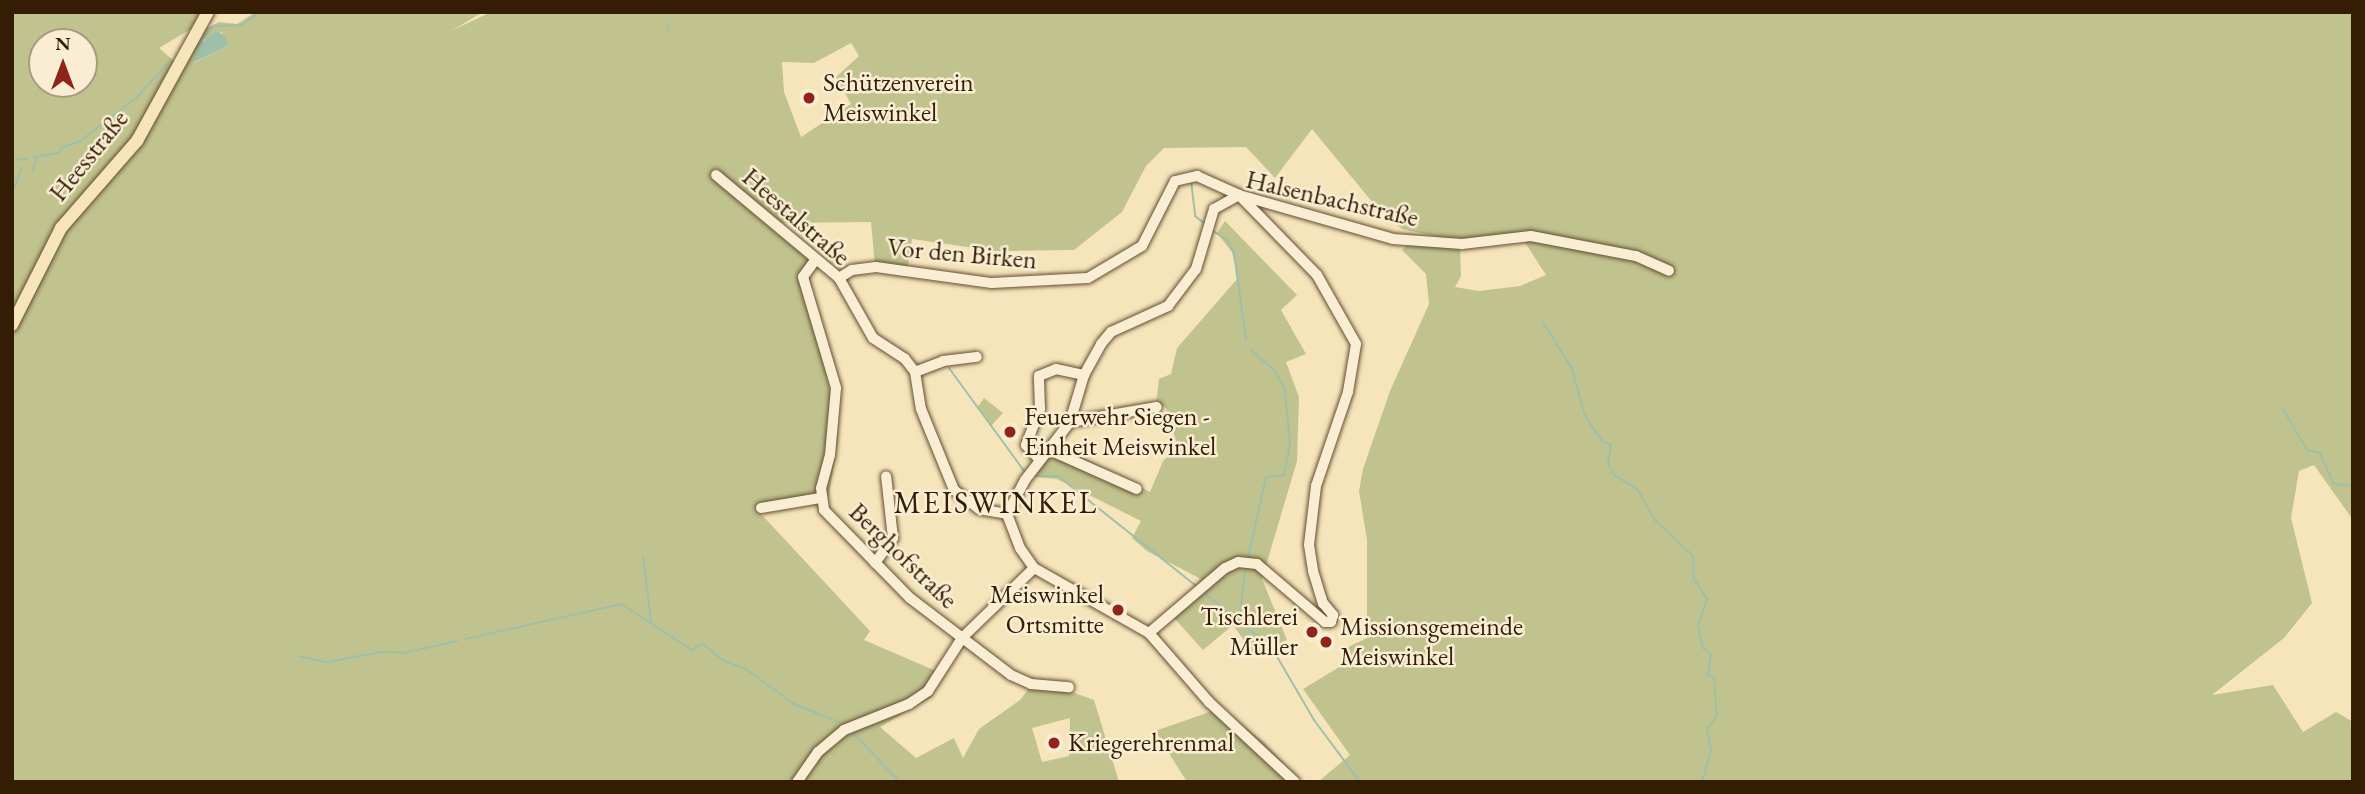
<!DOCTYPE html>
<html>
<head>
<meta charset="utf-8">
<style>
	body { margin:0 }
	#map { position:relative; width:2365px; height:794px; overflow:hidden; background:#f6e5bb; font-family:"EB Garamond",serif }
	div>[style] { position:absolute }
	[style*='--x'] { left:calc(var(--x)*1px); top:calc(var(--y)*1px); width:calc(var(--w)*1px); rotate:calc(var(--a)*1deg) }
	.green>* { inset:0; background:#c0c38d }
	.water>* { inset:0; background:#9ec0aa }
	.stream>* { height:2px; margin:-1px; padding:0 1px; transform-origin:1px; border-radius:1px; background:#9ec0aa }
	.roads { filter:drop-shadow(0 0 2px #644e32) drop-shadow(0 0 2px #644e32) }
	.minor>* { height:10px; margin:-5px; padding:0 5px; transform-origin:5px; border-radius:5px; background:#f9eed3 }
	.major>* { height:12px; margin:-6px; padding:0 6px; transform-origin:6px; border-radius:6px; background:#f6e5bb }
	.dots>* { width:19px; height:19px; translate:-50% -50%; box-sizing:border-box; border:4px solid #f9eed3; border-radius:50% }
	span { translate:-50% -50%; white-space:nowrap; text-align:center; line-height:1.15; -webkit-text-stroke:5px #f9eed3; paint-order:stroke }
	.poi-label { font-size:26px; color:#341c05 }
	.left { translate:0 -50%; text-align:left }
	.right { translate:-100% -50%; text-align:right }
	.street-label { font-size:26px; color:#341c05 }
	.quarter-label { font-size:30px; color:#341c05; letter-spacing:2px }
	.frame { position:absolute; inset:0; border:14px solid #341c05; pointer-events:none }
	.north { position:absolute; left:28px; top:28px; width:70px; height:70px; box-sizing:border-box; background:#f9eed3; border:2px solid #aa9a81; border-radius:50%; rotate:0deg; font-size:19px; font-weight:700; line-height:28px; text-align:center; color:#341c05 }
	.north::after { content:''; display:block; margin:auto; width:24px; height:32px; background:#8f2418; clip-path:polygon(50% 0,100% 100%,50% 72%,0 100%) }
</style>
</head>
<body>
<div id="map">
	<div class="green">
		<div style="clip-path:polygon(evenodd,12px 12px,200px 12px,191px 29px,159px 48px,183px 69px,205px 29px,219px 22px,237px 24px,256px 12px,483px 12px,451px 31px,491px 12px,2353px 12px,2353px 520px,2314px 465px,2299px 471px,2291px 518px,2312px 603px,2284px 638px,2212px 695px,2273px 685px,2303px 732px,2336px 712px,2353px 722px,2353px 782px,1318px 782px,1350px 755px,1303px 689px,1346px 663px,1348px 647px,1367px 638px,1367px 540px,1359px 491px,1363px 469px,1390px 391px,1429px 304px,1426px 274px,1402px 250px,1408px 245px,1460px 246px,1461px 276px,1455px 287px,1479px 291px,1520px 286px,1546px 275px,1522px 238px,1477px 245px,1402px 229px,1373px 203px,1312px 129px,1275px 178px,1246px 147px,1164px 148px,1146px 166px,1122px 212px,1074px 250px,995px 251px,912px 239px,908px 266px,875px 265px,871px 222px,778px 223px,818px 264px,809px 274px,838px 438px,829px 496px,761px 514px,870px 631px,864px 640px,936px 671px,932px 697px,880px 727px,916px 758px,954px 738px,963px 758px,979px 729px,1020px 700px,1031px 686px,1072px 692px,1094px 700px,1119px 782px,12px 782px,12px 12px,222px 32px,228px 46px,193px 63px,204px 40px,222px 32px,12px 12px,42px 42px,84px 42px,84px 84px,42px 84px,42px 42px,12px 12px,851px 43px,859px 56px,836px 77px,851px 104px,801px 137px,784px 92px,782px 62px,814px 63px,851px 43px,12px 12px,1070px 718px,1069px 756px,1042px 762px,1032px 728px,1070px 718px)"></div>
		<div style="clip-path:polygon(1225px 221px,1297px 295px,1281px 310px,1306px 354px,1286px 362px,1299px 397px,1297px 461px,1262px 579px,1287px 640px,1255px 656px,1233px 625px,1203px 650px,1174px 618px,1201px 579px,1147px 551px,1132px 538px,1141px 521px,1057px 479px,1034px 477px,1056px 444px,1150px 492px,1163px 461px,1178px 447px,1166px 408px,1156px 403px,1159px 379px,1171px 374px,1177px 348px,1238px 278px,1232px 252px,1217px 233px)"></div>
		<div style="clip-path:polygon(984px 398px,1003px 413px,991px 426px,977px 408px)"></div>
		<div style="clip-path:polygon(1221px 708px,1265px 743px,1301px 782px,1187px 782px,1155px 731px)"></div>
	</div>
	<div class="water">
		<div style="clip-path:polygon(215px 31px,225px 35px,228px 46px,192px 63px,200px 45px)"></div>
	</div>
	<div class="stream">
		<div style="--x:668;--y:30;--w:7;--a:-82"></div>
		<div style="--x:193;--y:52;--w:33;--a:-52"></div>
		<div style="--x:213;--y:26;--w:29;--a:-2"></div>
		<div style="--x:242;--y:25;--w:21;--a:-37"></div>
		<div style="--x:33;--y:157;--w:26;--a:-9"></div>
		<div style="--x:59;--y:153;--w:7;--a:-63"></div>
		<div style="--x:62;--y:147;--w:18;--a:-16"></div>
		<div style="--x:79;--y:142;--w:73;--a:-37.8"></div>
		<div style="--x:137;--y:97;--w:46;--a:-47.6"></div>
		<div style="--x:12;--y:160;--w:15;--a:-4"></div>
		<div style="--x:33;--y:170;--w:14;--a:-73"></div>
		<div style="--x:1191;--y:181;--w:35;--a:83"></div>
		<div style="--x:1195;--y:216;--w:11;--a:38"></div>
		<div style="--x:12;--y:193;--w:27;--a:-68"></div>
		<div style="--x:1213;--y:231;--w:17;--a:33"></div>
		<div style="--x:1227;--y:240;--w:15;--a:62"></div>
		<div style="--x:1234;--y:253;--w:88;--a:82.1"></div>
		<div style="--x:1543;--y:322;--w:55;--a:58.3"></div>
		<div style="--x:1572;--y:369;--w:49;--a:74.5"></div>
		<div style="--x:1585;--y:416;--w:30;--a:56"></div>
		<div style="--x:1602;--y:441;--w:10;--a:24"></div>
		<div style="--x:1611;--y:445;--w:19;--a:99"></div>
		<div style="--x:1608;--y:464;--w:13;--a:61"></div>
		<div style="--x:1614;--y:475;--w:27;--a:31"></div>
		<div style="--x:1637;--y:489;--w:36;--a:60"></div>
		<div style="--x:1655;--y:520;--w:52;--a:43.5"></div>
		<div style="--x:1693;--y:556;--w:23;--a:88"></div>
		<div style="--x:1694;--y:579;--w:24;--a:57"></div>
		<div style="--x:1707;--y:599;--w:28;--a:109"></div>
		<div style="--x:1698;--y:625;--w:24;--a:78"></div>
		<div style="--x:1703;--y:648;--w:10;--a:37"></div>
		<div style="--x:1711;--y:654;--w:22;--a:100"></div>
		<div style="--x:1707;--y:676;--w:7;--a:8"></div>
		<div style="--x:1714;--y:677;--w:39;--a:86"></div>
		<div style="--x:1717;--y:716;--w:16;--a:128"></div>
		<div style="--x:1707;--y:729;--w:22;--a:80"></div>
		<div style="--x:1711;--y:751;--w:32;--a:106"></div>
		<div style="--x:949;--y:368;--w:127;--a:53.9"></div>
		<div style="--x:2283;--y:409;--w:48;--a:59.7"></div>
		<div style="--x:2307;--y:450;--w:13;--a:13"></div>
		<div style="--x:2320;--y:453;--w:34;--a:66"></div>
		<div style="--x:2334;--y:484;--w:19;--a:6"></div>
		<div style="--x:1035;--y:476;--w:23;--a:0"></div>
		<div style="--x:1058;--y:476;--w:175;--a:38.5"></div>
		<div style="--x:643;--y:556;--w:66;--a:83.1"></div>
		<div style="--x:1248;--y:558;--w:83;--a:-77.5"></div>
		<div style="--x:1266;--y:477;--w:18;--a:-6"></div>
		<div style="--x:1284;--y:475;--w:31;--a:-79"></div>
		<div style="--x:1290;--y:445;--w:55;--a:-95.2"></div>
		<div style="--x:1285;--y:390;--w:21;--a:-118"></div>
		<div style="--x:1275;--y:371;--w:33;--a:-139"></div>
		<div style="--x:1203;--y:592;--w:89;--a:39.1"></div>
		<div style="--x:1272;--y:648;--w:83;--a:59.7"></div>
		<div style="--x:1314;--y:720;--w:77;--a:53.4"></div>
		<div style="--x:1239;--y:619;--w:51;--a:-82.2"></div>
		<div style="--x:466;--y:639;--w:159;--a:-12.7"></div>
		<div style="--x:621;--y:604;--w:85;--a:32.9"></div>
		<div style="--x:692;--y:650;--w:13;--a:-29"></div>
		<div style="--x:703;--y:644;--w:27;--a:39"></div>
		<div style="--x:724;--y:661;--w:23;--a:20"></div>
		<div style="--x:746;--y:669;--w:59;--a:36.1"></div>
		<div style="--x:794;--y:704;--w:54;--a:21.8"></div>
		<div style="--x:298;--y:656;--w:30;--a:12"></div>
		<div style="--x:327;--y:662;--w:55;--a:-10.5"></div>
		<div style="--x:381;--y:652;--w:23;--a:2"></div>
		<div style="--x:404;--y:653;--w:54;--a:-12.8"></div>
		<div style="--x:852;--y:732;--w:69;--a:46.2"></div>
	</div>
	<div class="roads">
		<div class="minor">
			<div style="--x:716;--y:175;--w:160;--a:39.9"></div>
			<div style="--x:839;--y:278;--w:69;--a:60.5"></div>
			<div style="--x:873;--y:338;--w:38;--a:33"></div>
			<div style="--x:905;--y:359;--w:16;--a:52"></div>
			<div style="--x:915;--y:372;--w:37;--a:81"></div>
			<div style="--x:921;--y:409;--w:87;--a:67.8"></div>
			<div style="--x:954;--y:490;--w:31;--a:37"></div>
			<div style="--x:979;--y:509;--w:28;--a:10"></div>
			<div style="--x:816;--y:259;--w:22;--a:126"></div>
			<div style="--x:803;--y:277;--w:116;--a:73.4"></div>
			<div style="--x:836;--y:388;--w:67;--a:95.1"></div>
			<div style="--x:830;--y:455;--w:34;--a:105"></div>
			<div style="--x:821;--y:488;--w:22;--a:82"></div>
			<div style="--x:824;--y:510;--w:123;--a:45.7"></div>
			<div style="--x:910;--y:598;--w:127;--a:37.3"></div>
			<div style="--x:1011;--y:675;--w:22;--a:24"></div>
			<div style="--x:1031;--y:684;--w:38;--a:5"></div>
			<div style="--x:839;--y:278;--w:15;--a:-32"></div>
			<div style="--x:852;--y:270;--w:24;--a:-7"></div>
			<div style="--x:876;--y:267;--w:117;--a:7.9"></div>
			<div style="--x:992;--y:283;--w:96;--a:-3"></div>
			<div style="--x:1088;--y:278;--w:63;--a:-30.7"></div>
			<div style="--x:1142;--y:246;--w:73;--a:-63.1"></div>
			<div style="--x:1175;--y:181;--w:23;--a:-13"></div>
			<div style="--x:1197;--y:176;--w:46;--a:24.3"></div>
			<div style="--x:1239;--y:195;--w:112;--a:45.7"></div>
			<div style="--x:1317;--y:275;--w:79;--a:60.5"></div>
			<div style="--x:1356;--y:344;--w:49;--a:99.5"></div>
			<div style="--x:1348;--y:392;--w:99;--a:108.8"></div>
			<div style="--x:1316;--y:486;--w:59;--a:96.8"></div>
			<div style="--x:1309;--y:545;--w:26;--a:81"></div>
			<div style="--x:1313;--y:571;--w:34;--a:73"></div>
			<div style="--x:1323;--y:603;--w:16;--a:50"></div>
			<div style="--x:1333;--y:615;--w:7;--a:106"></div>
			<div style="--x:1331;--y:622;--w:6;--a:180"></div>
			<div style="--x:1325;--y:622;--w:89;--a:-139.5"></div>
			<div style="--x:1257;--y:564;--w:19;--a:-174"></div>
			<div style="--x:1238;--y:562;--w:14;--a:155"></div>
			<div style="--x:1225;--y:568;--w:100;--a:139.5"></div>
			<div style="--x:915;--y:372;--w:30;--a:-21"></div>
			<div style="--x:943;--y:361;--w:34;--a:-7"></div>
			<div style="--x:1070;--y:422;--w:88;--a:-9.8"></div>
			<div style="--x:1047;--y:449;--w:98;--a:24"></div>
			<div style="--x:1039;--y:459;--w:19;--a:-133"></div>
			<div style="--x:1026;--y:445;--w:39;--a:-69"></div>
			<div style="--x:1040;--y:409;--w:33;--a:-92"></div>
			<div style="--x:1039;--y:376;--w:18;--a:-22"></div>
			<div style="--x:1056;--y:369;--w:29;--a:12"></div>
			<div style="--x:761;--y:508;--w:60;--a:-9.6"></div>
			<div style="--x:875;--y:563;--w:31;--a:-54"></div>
			<div style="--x:893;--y:538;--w:62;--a:-96.4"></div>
			<div style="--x:797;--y:782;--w:37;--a:-55"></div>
			<div style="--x:818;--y:752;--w:34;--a:-40"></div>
			<div style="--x:844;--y:730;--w:70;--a:-21.8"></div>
			<div style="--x:909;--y:704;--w:23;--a:-34"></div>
			<div style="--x:928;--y:691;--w:63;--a:-57.3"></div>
			<div style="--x:962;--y:638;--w:100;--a:-44.2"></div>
			<div style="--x:1295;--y:782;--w:117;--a:-137.1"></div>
			<div style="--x:1209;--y:702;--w:91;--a:-131"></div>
			<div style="--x:1149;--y:633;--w:132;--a:-150.5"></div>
			<div style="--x:1034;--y:568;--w:24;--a:-125"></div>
			<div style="--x:1020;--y:548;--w:36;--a:-111"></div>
			<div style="--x:1007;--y:514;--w:38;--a:-62"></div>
			<div style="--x:1025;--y:480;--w:73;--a:-52.2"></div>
			<div style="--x:1070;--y:422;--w:49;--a:-73.4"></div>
			<div style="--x:1084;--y:375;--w:35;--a:-61"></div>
			<div style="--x:1101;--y:344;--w:16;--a:-50"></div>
			<div style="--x:1111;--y:332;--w:63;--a:-24.5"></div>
			<div style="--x:1168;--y:306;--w:46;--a:-52.9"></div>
			<div style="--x:1196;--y:269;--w:63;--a:-73.3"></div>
			<div style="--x:1214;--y:209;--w:29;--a:-29"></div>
			<div style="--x:1239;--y:195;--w:160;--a:15.9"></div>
			<div style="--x:1393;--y:239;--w:69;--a:4.1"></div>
			<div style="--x:1462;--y:244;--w:69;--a:-6.6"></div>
			<div style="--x:1531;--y:236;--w:107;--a:10.8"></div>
			<div style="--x:1636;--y:256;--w:36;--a:24"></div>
		</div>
		<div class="major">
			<div style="--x:12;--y:325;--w:109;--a:-63.2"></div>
			<div style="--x:61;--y:228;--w:116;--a:-48.9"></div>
			<div style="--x:137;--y:141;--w:147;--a:-61.2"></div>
		</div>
	</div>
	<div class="dots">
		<div style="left:809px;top:98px;background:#8f2418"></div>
		<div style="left:1010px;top:432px;background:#8f2418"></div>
		<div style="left:1118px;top:610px;background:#8f2418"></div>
		<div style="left:1312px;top:632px;background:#8f2418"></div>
		<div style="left:1326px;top:642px;background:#8f2418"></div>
		<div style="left:1054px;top:743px;background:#8f2418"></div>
	</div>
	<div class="poi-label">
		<span class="left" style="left:823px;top:98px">Schützenverein<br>Meiswinkel</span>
		<span class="left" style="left:1024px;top:432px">Feuerwehr Siegen -<br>Einheit Meiswinkel</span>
		<span class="right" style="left:1104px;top:610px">Meiswinkel<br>Ortsmitte</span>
		<span class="right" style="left:1298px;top:632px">Tischlerei<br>Müller</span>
		<span class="left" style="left:1340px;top:642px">Missionsgemeinde<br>Meiswinkel</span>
		<span class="left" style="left:1068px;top:743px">Kriegerehrenmal</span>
	</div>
	<div class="street-label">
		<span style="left:89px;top:156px;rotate:-51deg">Heesstraße</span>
		<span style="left:1332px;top:199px;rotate:13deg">Halsenbachstraße</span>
		<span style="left:796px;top:217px;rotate:41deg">Heestalstraße</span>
		<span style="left:962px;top:254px;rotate:5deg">Vor den Birken</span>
		<span style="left:903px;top:556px;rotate:44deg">Berghofstraße</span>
	</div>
	<div class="quarter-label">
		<span style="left:996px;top:503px">MEISWINKEL</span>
	</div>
	<div class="frame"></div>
	<div class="north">N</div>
</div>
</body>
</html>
